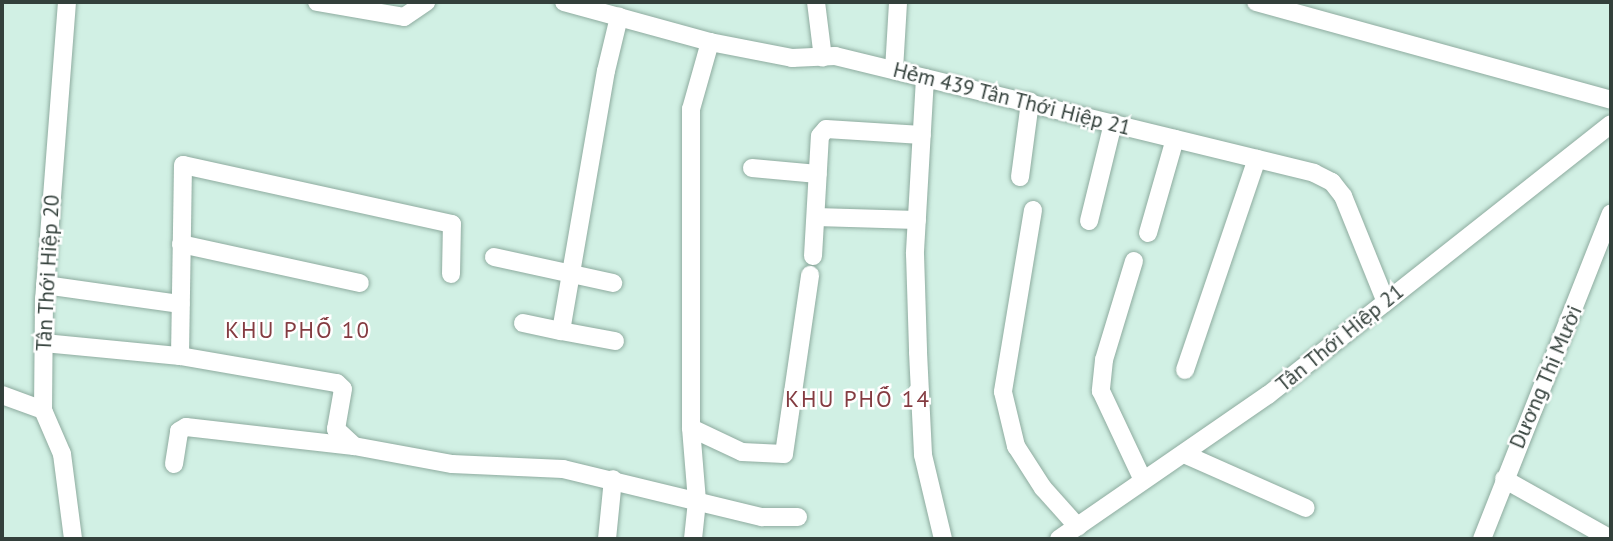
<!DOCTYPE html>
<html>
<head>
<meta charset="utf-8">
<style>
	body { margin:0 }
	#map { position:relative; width:1613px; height:541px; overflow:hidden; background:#d1f0e4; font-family:"PT Sans",sans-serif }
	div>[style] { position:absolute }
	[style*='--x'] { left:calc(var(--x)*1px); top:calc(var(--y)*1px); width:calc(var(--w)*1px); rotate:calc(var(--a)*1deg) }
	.roads { filter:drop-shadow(0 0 2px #8eab9f) drop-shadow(0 0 2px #8eab9f) }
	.minor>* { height:18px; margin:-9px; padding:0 9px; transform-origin:9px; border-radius:9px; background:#fff }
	span { translate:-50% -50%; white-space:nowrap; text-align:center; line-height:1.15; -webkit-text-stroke:5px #fff; paint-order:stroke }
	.street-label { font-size:21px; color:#33403b }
	.neighbourhood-label { font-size:23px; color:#843c41; letter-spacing:2px }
	.frame { position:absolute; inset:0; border:4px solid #33403b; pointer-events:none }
</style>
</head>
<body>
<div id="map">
	<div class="roads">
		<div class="minor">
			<div style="--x:67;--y:2;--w:297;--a:94.4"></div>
			<div style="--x:44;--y:298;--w:112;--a:90.5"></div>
			<div style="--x:43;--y:410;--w:48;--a:66.6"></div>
			<div style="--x:62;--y:454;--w:86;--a:82.6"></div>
			<div style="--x:317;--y:2;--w:88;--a:9.8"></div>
			<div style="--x:404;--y:17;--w:27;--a:-34"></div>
			<div style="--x:564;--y:2;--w:151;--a:15.3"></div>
			<div style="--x:710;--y:42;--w:84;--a:11"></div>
			<div style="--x:792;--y:58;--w:43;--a:-2.7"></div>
			<div style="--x:835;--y:56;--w:493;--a:13.7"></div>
			<div style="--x:1314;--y:173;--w:20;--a:27"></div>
			<div style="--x:1332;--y:182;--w:18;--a:52"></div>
			<div style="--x:1343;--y:196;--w:112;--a:68"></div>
			<div style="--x:816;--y:2;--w:56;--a:82.9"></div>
			<div style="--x:1256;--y:2;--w:368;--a:15.4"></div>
			<div style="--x:710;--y:42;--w:70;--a:105.8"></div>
			<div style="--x:691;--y:109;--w:319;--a:90"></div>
			<div style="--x:691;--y:428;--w:56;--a:25.2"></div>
			<div style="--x:742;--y:452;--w:42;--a:2.7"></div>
			<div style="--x:784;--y:454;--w:181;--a:-81.7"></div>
			<div style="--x:894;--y:70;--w:68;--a:-86.6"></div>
			<div style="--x:925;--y:78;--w:176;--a:93.3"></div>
			<div style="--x:915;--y:254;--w:98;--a:88.2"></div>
			<div style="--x:918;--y:352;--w:103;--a:87.2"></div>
			<div style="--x:923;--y:455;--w:86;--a:76.6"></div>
			<div style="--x:752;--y:168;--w:66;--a:5.2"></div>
			<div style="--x:1020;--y:177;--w:76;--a:-82.4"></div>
			<div style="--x:1033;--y:210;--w:184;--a:99.4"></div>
			<div style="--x:1003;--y:392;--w:56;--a:76.5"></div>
			<div style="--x:1016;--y:446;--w:50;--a:57.3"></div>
			<div style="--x:1043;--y:488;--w:52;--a:48.1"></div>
			<div style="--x:816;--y:217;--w:101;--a:1.7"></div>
			<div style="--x:1089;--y:221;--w:101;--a:-76.2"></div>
			<div style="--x:1148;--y:233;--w:98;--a:-74"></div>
			<div style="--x:181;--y:244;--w:183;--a:12.3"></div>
			<div style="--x:813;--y:256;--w:120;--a:-86.7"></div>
			<div style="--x:820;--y:136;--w:9;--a:-49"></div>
			<div style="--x:826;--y:129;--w:96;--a:3.6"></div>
			<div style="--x:494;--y:257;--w:122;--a:12.3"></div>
			<div style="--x:1134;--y:261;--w:103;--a:106.9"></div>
			<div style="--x:1104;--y:360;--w:31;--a:96"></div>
			<div style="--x:1101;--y:391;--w:96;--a:64.8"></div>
			<div style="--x:451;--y:274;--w:50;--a:-88.9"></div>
			<div style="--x:452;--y:224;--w:275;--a:-167.6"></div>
			<div style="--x:183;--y:165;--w:191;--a:90.9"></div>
			<div style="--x:180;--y:356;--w:159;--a:9.8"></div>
			<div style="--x:337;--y:383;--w:8;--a:45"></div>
			<div style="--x:343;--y:389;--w:41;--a:99.9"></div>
			<div style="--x:336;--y:429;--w:25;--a:43"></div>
			<div style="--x:354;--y:446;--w:100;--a:10.4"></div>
			<div style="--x:452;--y:464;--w:111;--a:2.6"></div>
			<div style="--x:563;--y:469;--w:205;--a:13.6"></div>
			<div style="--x:762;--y:517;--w:36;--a:0"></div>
			<div style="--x:45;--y:285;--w:137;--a:8"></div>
			<div style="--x:523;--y:323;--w:39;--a:12"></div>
			<div style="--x:615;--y:341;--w:55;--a:-169.5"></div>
			<div style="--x:561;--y:331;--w:264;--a:-80.2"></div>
			<div style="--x:606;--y:71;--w:56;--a:-76.5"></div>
			<div style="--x:44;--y:343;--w:137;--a:5.5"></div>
			<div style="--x:1185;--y:370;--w:223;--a:-71.2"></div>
			<div style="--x:2;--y:395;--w:44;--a:20.1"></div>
			<div style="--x:691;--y:428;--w:73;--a:85.3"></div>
			<div style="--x:697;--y:501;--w:38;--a:96"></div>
			<div style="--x:1184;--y:454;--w:133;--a:23.9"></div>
			<div style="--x:174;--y:464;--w:33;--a:-81"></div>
			<div style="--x:179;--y:431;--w:8;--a:-30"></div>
			<div style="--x:186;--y:427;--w:169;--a:6.5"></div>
			<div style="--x:1504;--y:479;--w:123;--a:29.3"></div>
			<div style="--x:607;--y:539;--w:60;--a:-84.3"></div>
			<div style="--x:1059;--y:539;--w:254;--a:-34.6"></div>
			<div style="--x:1268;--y:395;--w:437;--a:-38.3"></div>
			<div style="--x:1482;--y:539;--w:350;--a:-68.4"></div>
		</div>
	</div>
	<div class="street-label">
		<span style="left:1012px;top:99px;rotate:14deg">Hẻm 439 Tân Thới Hiệp 21</span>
		<span style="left:48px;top:273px;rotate:-87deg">Tân Thới Hiệp 20</span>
		<span style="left:1340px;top:338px;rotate:-39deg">Tân Thới Hiệp 21</span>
		<span style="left:1546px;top:377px;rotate:-67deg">Dương Thị Mười</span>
	</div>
	<div class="neighbourhood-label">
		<span style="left:298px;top:330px">KHU PHỐ 10</span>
		<span style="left:858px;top:399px">KHU PHỐ 14</span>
	</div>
	<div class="frame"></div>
</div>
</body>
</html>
